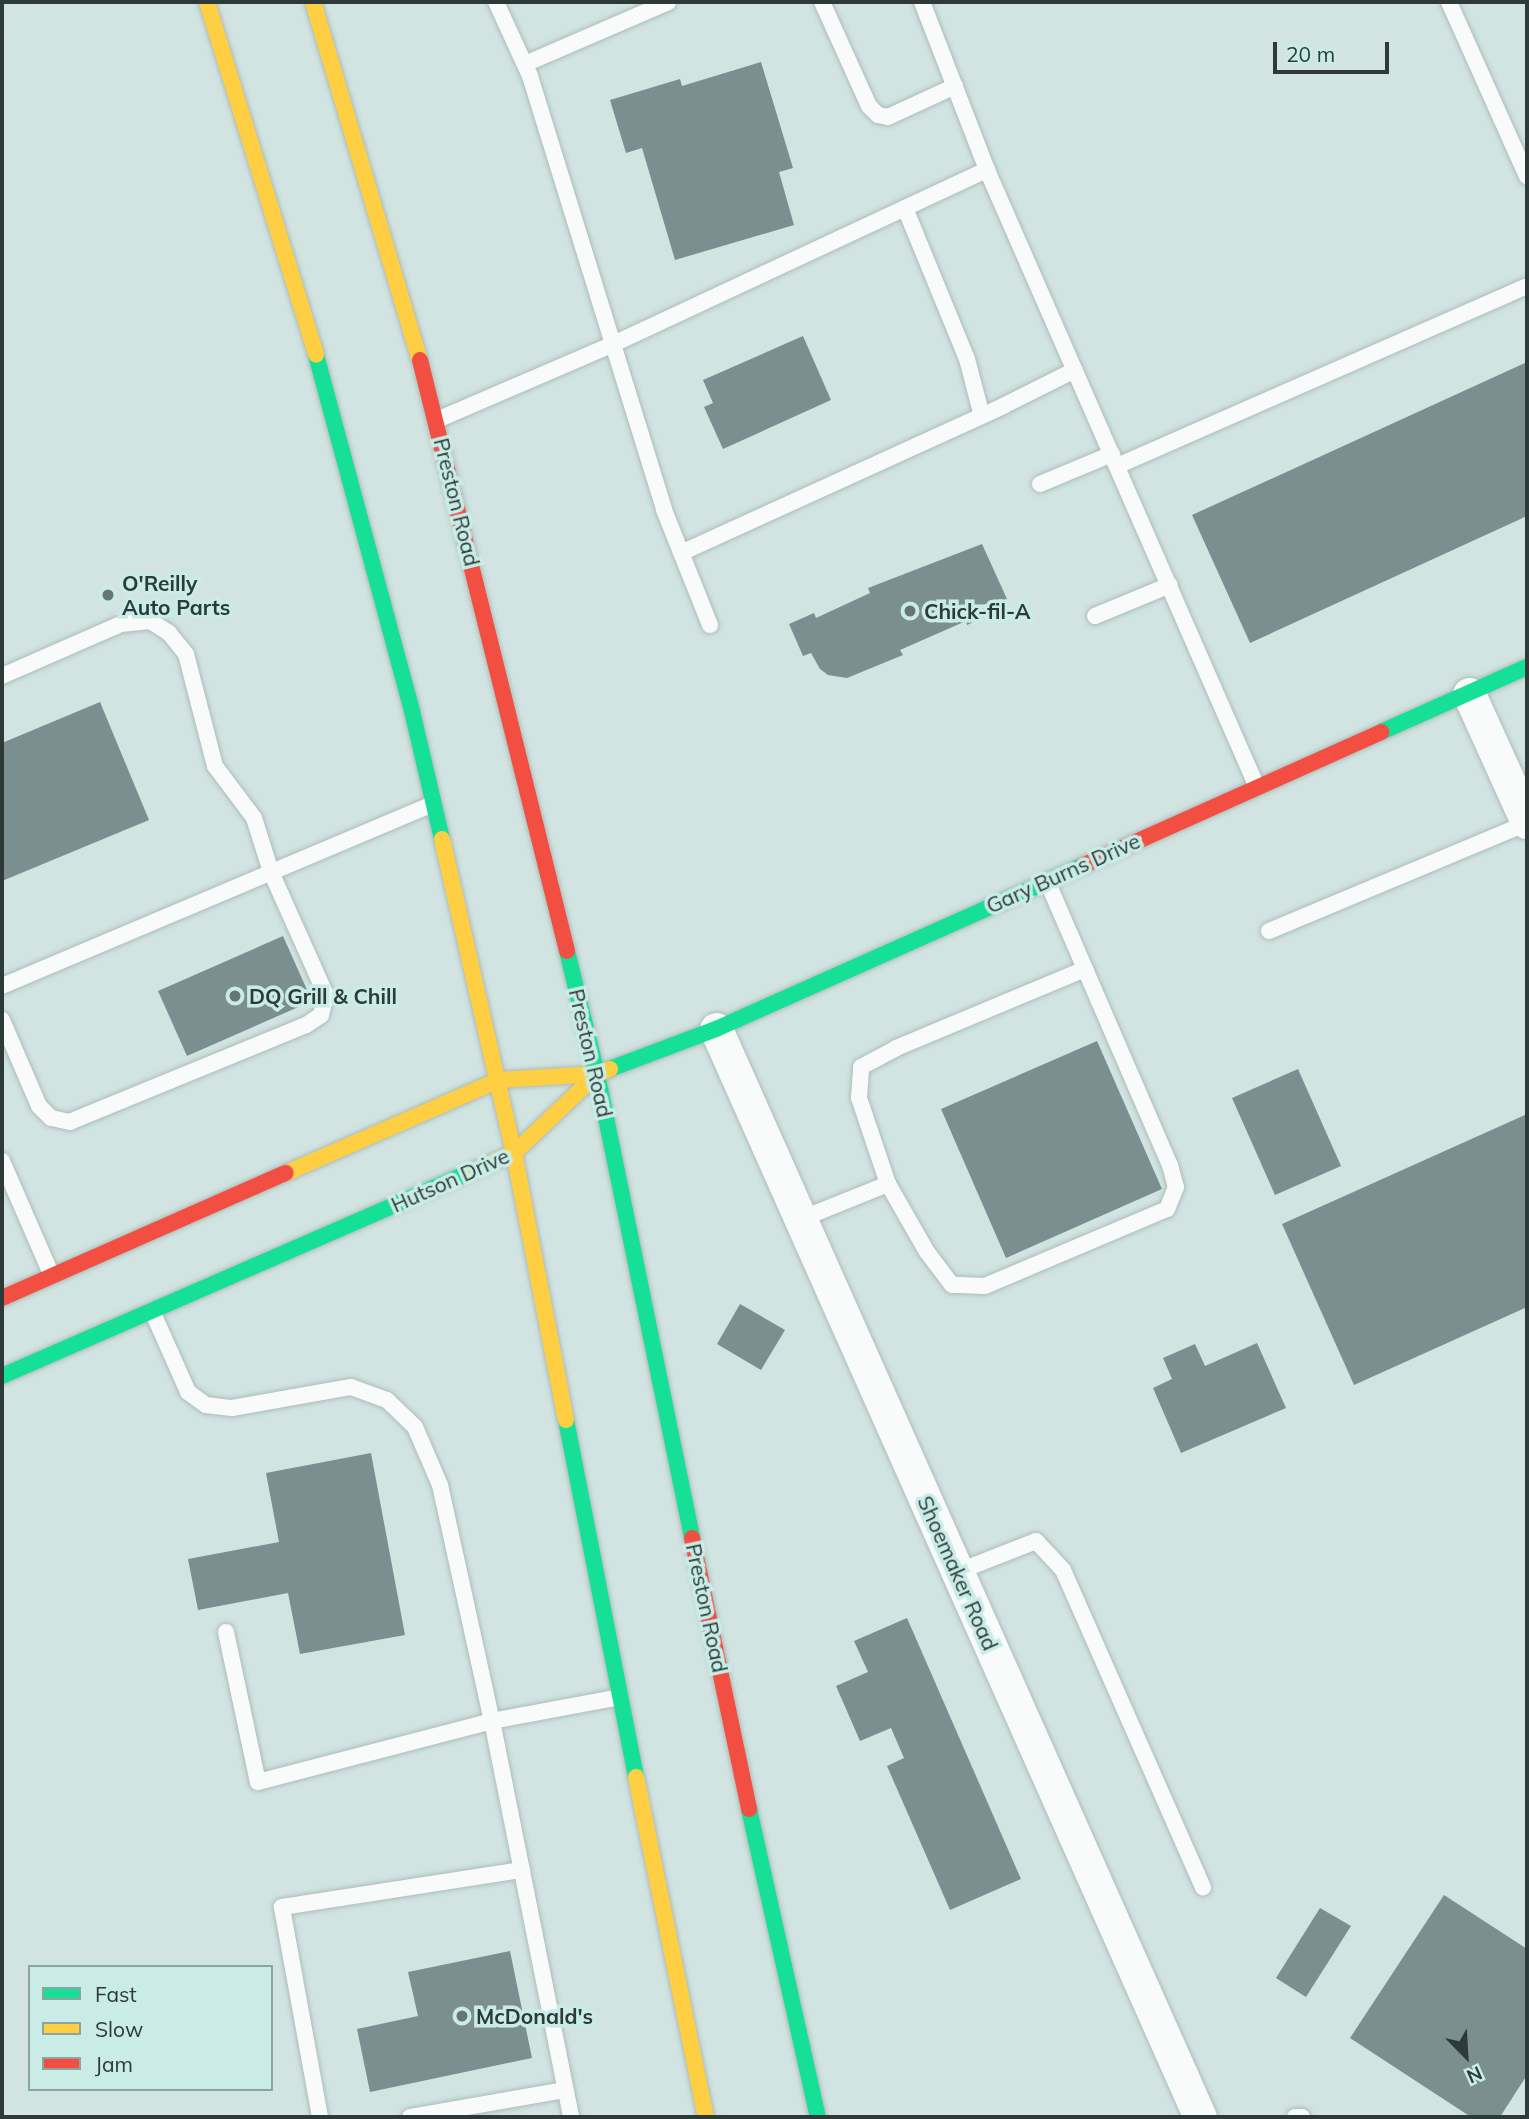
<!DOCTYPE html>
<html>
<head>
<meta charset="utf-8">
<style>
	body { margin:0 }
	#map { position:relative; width:1529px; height:2119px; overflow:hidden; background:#d1e4e1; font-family:Mulish,sans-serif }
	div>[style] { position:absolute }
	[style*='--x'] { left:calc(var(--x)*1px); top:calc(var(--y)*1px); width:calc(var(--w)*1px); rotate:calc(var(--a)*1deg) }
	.building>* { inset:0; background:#7b8f90 }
	.roads { filter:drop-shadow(0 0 2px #adbcba) drop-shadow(0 0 2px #adbcba) }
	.lane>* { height:16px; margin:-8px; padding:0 8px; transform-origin:8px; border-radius:8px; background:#f8fbfa }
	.street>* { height:33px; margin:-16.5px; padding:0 16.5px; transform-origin:16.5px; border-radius:16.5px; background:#f8fbfa }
	.fast>* { height:16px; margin:-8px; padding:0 8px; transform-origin:8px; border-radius:8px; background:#16e098 }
	.slow>* { height:16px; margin:-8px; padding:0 8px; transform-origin:8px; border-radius:8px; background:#ffcf43 }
	.jam>* { height:16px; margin:-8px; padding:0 8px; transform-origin:8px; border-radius:8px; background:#f24e42 }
	.dots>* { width:19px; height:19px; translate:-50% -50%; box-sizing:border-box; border:4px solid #c9ece7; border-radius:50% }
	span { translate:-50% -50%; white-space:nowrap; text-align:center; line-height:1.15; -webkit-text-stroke:7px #c9ece7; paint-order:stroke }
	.street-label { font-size:21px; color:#2d3a38 }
	.poi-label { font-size:21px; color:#2d3a38; font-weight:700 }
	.left { translate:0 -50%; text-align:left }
	.frame { position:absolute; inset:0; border:4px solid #2d3a38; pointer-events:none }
	.legend { position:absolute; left:28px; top:1965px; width:245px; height:126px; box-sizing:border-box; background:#c9ece7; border:2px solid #8ba5a1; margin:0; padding:9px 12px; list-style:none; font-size:21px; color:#2d3a38 }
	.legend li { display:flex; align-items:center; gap:14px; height:35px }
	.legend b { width:35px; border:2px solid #8ba5a1 }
	.north { position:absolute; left:1431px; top:2021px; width:70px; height:70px; -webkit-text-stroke:5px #c9ece7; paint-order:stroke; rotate:156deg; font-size:19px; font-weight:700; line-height:28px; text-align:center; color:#2d3a38 }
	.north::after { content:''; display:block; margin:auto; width:24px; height:32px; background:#2d3a38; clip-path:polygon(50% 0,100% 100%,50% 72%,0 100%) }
	.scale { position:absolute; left:1273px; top:42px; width:116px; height:32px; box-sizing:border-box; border:4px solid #2d3a38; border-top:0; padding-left:9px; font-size:21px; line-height:24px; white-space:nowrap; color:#2d3a38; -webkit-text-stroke:5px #c9ece7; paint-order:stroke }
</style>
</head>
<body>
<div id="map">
	<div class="building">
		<div style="clip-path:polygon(761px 62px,793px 168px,779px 172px,794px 225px,675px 260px,642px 148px,626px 153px,610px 100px,680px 79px,682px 86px)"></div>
		<div style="clip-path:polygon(803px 336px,831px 400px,723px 449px,704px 407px,713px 403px,703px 380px)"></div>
		<div style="clip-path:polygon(1527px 362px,1527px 516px,1250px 643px,1192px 515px)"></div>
		<div style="clip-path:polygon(982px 544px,1007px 599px,986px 608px,989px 615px,967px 625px,966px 621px,900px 650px,903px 655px,847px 678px,828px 675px,820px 669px,811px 653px,803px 656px,789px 624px,814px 613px,816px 618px,870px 593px,868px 588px)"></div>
		<div style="clip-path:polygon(100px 702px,149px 820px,2px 881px,2px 743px)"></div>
		<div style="clip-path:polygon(283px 936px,312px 1001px,187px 1056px,158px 991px)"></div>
		<div style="clip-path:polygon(1097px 1041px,1162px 1189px,1006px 1258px,941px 1109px)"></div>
		<div style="clip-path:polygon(1298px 1069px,1341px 1166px,1275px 1195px,1232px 1098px)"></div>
		<div style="clip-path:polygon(1527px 1114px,1527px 1307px,1354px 1385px,1282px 1224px)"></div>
		<div style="clip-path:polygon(740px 1304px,785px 1330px,761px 1370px,717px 1344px)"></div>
		<div style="clip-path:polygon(1257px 1343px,1286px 1408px,1181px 1453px,1153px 1388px,1172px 1379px,1163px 1358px,1195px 1344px,1205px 1366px)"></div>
		<div style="clip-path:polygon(371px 1453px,405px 1635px,300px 1654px,288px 1593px,198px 1610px,188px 1559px,279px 1542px,266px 1473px)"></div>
		<div style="clip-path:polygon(907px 1618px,1021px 1879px,950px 1910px,887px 1766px,904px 1758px,891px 1728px,860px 1741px,836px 1686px,868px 1672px,854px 1641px)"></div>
		<div style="clip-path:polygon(1444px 1895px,1527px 1949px,1527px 2075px,1500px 2117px,1471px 2117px,1350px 2038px)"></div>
		<div style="clip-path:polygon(1320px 1908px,1351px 1926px,1306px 1997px,1276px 1978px)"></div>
		<div style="clip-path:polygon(510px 1951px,532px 2058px,370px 2092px,357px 2029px,418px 2016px,408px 1972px)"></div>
	</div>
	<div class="roads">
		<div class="lane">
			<div style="--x:496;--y:2;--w:81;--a:65.3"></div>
			<div style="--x:530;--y:76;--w:454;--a:72.8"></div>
			<div style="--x:664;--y:510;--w:124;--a:68.2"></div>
			<div style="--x:822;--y:2;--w:114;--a:65.7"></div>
			<div style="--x:869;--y:106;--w:13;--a:45"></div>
			<div style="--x:878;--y:115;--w:10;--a:11"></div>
			<div style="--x:888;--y:117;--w:74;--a:-24.8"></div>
			<div style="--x:922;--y:2;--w:180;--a:68.8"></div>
			<div style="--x:987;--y:170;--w:673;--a:66.37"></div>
			<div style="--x:1449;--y:2;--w:191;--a:65.9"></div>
			<div style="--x:525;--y:64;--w:156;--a:-23.4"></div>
			<div style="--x:905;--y:208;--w:163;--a:67.7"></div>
			<div style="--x:967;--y:359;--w:59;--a:75.3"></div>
			<div style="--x:437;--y:420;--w:189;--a:-23.3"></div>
			<div style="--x:611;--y:345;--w:415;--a:-25"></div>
			<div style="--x:1117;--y:466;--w:448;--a:-23.7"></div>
			<div style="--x:1040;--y:484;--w:78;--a:-22.6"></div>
			<div style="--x:681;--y:553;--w:354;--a:-24.5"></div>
			<div style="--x:1003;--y:406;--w:80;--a:-26.6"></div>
			<div style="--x:1095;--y:616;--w:81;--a:-22.5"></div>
			<div style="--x:2;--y:676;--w:130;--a:-23.6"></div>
			<div style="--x:121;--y:624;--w:29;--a:-6"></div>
			<div style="--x:150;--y:621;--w:22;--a:32"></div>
			<div style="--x:169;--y:633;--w:27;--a:51"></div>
			<div style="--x:186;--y:654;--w:116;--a:75.5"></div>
			<div style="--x:215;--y:766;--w:65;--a:53.1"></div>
			<div style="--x:254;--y:818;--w:57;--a:72.5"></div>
			<div style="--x:271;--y:872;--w:135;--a:65.9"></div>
			<div style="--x:326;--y:995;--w:21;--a:104"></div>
			<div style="--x:321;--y:1015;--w:18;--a:146"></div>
			<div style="--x:306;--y:1025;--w:255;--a:157.7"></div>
			<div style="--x:70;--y:1122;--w:19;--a:-168"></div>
			<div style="--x:51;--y:1118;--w:17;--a:-135"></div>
			<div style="--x:39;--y:1106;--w:94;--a:-113.3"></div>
			<div style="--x:1047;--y:881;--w:96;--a:66.6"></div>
			<div style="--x:1085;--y:969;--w:214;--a:66.6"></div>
			<div style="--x:1170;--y:1165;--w:23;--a:75"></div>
			<div style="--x:1176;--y:1187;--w:24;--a:112"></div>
			<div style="--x:1167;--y:1209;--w:198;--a:157.1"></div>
			<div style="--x:985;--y:1286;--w:33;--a:-178"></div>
			<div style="--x:952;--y:1285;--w:41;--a:-127.1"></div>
			<div style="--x:927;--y:1252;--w:78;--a:-119.8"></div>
			<div style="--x:888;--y:1184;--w:91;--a:-108.6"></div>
			<div style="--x:859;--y:1098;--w:31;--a:-86"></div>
			<div style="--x:861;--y:1067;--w:40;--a:-28"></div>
			<div style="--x:896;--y:1048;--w:205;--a:-22.7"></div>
			<div style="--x:1269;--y:931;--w:280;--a:-22.7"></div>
			<div style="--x:2;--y:986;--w:468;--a:-22.9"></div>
			<div style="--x:2;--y:1161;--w:125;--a:66.5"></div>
			<div style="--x:801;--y:1219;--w:94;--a:-21.9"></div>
			<div style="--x:152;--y:1311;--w:89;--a:66"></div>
			<div style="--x:188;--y:1392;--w:22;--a:36"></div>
			<div style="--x:206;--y:1405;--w:26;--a:7"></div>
			<div style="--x:232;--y:1408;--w:121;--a:-10"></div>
			<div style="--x:351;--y:1387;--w:38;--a:20"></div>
			<div style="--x:387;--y:1400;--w:39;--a:44"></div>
			<div style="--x:415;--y:1427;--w:63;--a:66.7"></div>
			<div style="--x:440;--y:1485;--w:242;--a:77.6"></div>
			<div style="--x:492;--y:1721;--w:404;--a:78.7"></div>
			<div style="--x:957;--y:1572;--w:85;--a:-21.4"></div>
			<div style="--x:1036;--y:1541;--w:40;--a:47"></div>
			<div style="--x:1063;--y:1570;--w:347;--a:66.2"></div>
			<div style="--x:226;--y:1632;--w:153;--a:78"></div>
			<div style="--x:258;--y:1782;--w:242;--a:-14.6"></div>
			<div style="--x:492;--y:1721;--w:130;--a:-10.6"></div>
			<div style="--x:320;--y:2117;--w:213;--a:-100.3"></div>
			<div style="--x:282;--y:1907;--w:243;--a:-8.8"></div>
			<div style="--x:410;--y:2117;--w:157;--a:-9.9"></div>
			<div style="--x:1295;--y:2117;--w:7;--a:0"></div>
		</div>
		<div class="street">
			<div style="--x:1469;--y:694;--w:141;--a:65.6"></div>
			<div style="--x:716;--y:1029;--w:1191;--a:66.02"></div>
		</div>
		<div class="fast">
			<div style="--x:316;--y:355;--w:369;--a:74.9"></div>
			<div style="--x:412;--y:711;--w:131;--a:76.8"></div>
			<div style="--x:1381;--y:732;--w:160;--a:-24"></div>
			<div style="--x:567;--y:951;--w:127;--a:76.3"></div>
			<div style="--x:597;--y:1074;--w:474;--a:78.4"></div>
			<div style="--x:610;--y:1069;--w:113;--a:-20.7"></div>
			<div style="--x:716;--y:1029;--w:401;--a:-24"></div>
			<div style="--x:2;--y:1376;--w:508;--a:-23.54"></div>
			<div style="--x:566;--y:1420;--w:364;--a:78.9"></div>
			<div style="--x:749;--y:1809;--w:316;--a:77.4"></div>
		</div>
		<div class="slow">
			<div style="--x:207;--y:2;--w:369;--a:72.8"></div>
			<div style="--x:313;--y:2;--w:374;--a:73.4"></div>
			<div style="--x:442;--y:839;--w:322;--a:77.1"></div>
			<div style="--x:514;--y:1153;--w:272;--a:79"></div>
			<div style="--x:286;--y:1173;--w:232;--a:-23.6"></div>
			<div style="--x:499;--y:1080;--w:98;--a:-3.5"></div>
			<div style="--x:597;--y:1074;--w:14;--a:-21"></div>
			<div style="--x:468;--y:1173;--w:50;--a:-23.5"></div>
			<div style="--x:514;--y:1153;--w:115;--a:-43.6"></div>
			<div style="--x:636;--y:1777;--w:347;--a:78.4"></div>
		</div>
		<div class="jam">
			<div style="--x:420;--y:360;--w:609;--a:76.03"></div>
			<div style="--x:1082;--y:866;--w:328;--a:-24.1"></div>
			<div style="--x:2;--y:1298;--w:310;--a:-23.8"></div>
			<div style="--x:692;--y:1538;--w:277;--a:78.1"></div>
		</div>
	</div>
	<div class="dots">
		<div style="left:108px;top:595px;background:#667673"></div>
		<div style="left:910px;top:611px;background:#667673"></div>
		<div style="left:235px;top:996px;background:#667673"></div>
		<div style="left:462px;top:2016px;background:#667673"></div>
	</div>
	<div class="street-label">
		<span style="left:457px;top:502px;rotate:76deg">Preston Road</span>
		<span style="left:1063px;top:873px;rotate:-24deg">Gary Burns Drive</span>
		<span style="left:591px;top:1053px;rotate:77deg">Preston Road</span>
		<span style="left:450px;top:1180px;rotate:-24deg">Hutson Drive</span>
		<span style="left:958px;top:1573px;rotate:66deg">Shoemaker Road</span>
		<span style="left:707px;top:1608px;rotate:78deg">Preston Road</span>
	</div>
	<div class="poi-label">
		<span class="left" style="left:122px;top:595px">O'Reilly<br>Auto Parts</span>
		<span class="left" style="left:924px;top:611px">Chick-fil-A</span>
		<span class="left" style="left:249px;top:996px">DQ Grill &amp; Chill</span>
		<span class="left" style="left:476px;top:2016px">McDonald's</span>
	</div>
	<div class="frame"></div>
	<ul class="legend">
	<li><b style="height:9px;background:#16e098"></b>Fast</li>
	<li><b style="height:9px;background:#ffcf43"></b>Slow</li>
	<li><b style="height:9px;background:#f24e42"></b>Jam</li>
	</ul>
	<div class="north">N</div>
	<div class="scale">20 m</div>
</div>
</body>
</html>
